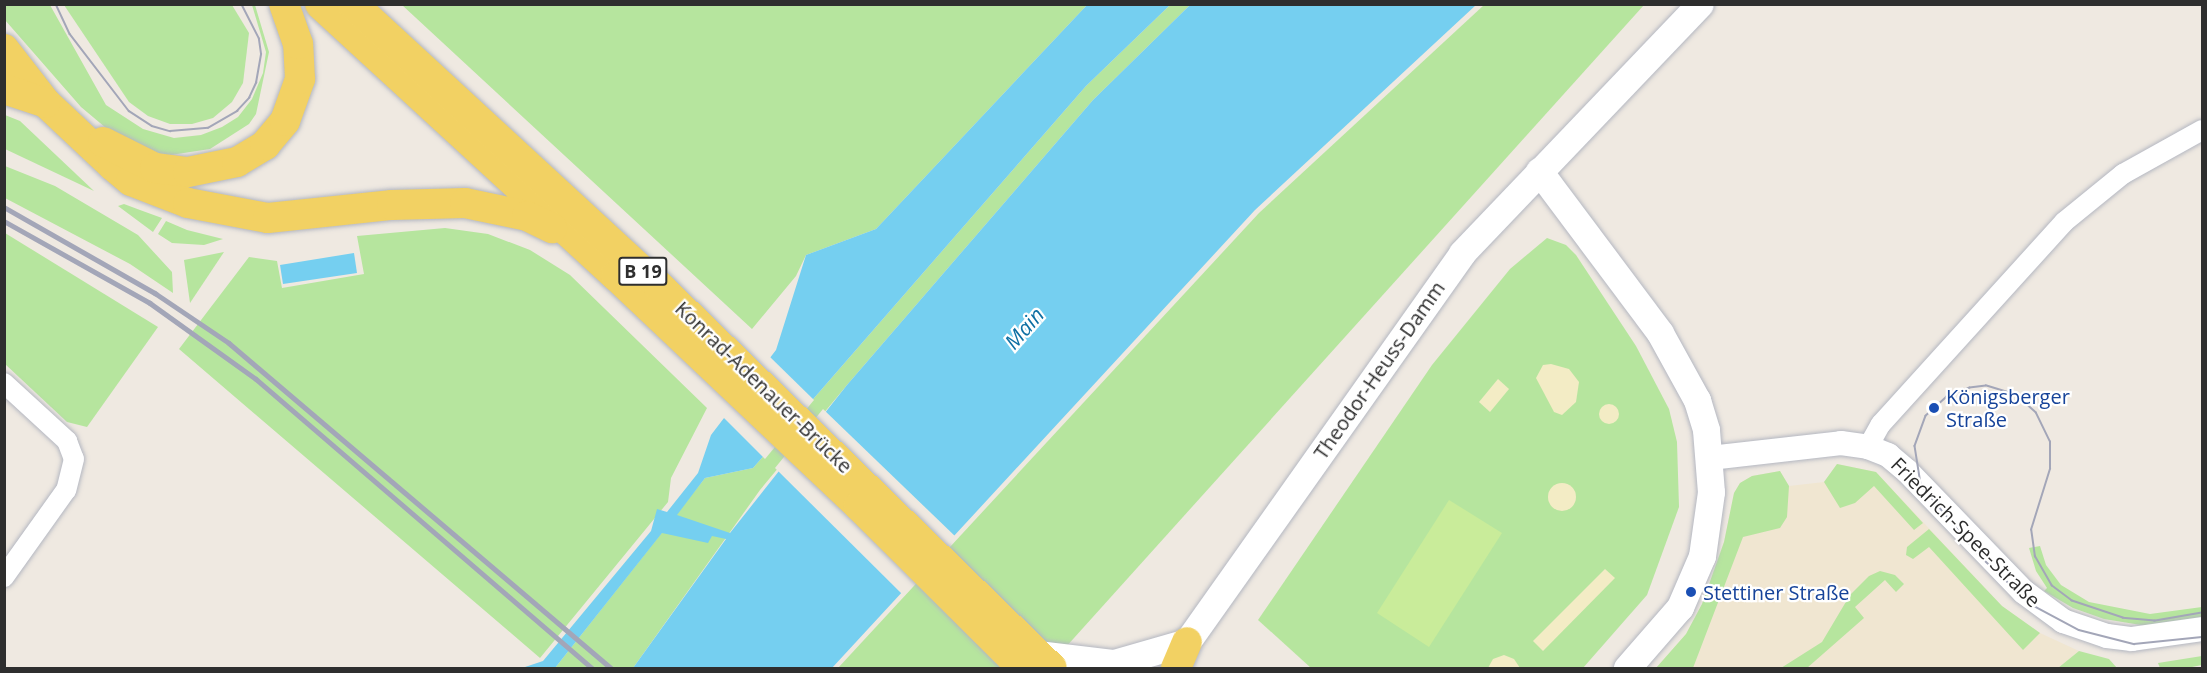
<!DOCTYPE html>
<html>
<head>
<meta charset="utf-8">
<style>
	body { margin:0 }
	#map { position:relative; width:2207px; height:673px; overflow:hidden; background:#efe9e1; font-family:"Open Sans",sans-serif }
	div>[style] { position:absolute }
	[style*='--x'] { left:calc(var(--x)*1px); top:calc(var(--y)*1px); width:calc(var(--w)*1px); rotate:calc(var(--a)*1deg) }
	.education>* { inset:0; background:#f0e6d1 }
	.green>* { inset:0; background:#b6e59e }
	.sand>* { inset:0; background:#f3ecc5 }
	.round { border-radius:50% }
	.pitch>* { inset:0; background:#c9ec9a }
	.water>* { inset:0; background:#75cff0 }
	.pier>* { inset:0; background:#efe9e1 }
	.roads { filter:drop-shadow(0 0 2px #b4b7c1) drop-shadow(0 0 2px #b4b7c1) }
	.minor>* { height:20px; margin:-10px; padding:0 10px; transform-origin:10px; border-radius:10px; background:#fff }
	.tertiary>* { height:24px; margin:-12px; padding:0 12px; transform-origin:12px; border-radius:12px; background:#fff }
	.secondary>* { height:27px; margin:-13.5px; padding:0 13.5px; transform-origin:13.5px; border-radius:13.5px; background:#fff }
	.primary>* { height:30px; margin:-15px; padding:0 15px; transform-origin:15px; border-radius:15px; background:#f2d163 }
	.tram>* { height:1.5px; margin:-0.75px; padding:0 0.75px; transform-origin:0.75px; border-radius:0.75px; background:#a3a6b8 }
	.rail>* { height:4.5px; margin:-2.25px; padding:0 2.25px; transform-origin:2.25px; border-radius:2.25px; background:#a3a6b8 }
	.dots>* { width:16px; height:16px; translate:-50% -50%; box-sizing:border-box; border:3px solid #fff; border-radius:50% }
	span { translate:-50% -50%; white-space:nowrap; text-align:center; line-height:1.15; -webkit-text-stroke:4.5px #fff; paint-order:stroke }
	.shield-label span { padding:2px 4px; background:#fff; border:2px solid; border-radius:4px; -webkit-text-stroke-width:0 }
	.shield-label { font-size:18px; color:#2e2e2e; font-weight:700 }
	.street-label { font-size:20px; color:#2e2e2e }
	.transit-label { font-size:20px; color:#164399 }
	.left { translate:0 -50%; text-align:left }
	.water-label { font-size:21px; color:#0d6fa3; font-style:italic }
	.frame { position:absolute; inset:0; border:6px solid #2e2e2e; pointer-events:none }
</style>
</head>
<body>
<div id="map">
	<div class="education">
		<div style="clip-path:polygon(1837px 464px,1876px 472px,2002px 606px,2040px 633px,2079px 651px,2058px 668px,1656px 668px,1686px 634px,1702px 604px,1724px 542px,1734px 493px,1740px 483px,1752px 476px,1780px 471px,1789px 486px,1824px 482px)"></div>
	</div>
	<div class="green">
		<div style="clip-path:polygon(4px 5px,50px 5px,106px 105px,143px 129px,174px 138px,201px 135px,222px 127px,238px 117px,252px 99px,263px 73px,266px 52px,252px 5px,255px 5px,269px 52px,256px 114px,249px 124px,210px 149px,164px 156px,112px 133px,81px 107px,5px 20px)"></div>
		<div style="clip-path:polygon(64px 5px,232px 5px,249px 33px,243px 83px,232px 102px,213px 118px,192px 124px,170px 124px,148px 116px,129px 102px)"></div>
		<div style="clip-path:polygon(402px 5px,1087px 5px,876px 229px,806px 255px,796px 276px,752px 329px)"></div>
		<div style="clip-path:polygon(1170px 5px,1190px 5px,1093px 100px,847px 385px,760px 490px,633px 668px,555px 668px,705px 478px,753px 468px,1086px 86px)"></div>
		<div style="clip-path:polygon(1484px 5px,1644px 5px,1047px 668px,838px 668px,1259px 213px)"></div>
		<div style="clip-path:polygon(5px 115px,20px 121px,94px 191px,5px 149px)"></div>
		<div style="clip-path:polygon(5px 166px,55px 186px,138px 235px,172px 272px,173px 293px,130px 264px,5px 198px)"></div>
		<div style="clip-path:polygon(124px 204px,140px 210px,162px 218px,153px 232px,118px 206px)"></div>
		<div style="clip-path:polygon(166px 221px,187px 230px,223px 239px,204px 245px,172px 243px,158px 234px)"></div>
		<div style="clip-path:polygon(445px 228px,488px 234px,530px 250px,570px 275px,707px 408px,671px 478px,668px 502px,540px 658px,179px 349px,249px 257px,277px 261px,282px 288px,364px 274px,357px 236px)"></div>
		<div style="clip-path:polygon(5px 233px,158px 327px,87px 427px,67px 422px,5px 364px)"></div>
		<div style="clip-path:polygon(1547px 238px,1566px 245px,1576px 255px,1636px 346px,1669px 409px,1677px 442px,1679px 507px,1647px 595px,1583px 668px,1311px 668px,1258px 620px,1432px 365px,1510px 269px)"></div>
		<div style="clip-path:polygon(224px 252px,190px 303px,184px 260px)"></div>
		<div style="clip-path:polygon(1837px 464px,1876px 472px,1923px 523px,1914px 530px,1874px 486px,1855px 503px,1840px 508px,1824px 482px)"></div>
		<div style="clip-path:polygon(1780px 471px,1789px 486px,1787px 517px,1780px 528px,1743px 537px,1693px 668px,1656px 668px,1686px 634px,1702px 604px,1724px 542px,1734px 493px,1740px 483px,1752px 476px)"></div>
		<div style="clip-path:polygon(1929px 529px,2002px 606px,2040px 633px,2023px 650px,1929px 547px,1913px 559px,1906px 555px,1907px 547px)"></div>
		<div style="clip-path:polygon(2040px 546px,2046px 565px,2061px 585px,2089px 602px,2150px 614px,2202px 607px,2202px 618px,2147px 626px,2104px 619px,2073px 608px,2044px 591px,2047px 588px,2036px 571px,2029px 548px)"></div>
		<div style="clip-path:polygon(1880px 571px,1895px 575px,1904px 584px,1896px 592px,1885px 580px,1855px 607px,1864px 618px,1807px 668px,1781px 668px,1822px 642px,1850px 595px,1869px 576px)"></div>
		<div style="clip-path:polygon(2079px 651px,2109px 659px,2117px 668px,2058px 668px)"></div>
		<div style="clip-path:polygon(2202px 656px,2202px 665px,2187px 668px,2160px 668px,2158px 663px)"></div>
	</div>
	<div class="sand">
		<div style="clip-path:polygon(1551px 364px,1569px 369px,1579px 382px,1576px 402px,1562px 415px,1554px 412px,1536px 378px,1543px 365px)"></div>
		<div style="clip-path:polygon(1498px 379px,1509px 389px,1490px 412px,1479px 402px)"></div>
		<div class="round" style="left:1599px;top:404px;width:20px;height:20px"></div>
		<div class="round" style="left:1548px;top:483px;width:28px;height:28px"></div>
		<div style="clip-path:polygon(1605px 569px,1615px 578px,1543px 651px,1533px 641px)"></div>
		<div style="clip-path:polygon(1504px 655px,1514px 659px,1520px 668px,1488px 668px,1493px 659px)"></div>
	</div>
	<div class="pitch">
		<div style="clip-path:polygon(1449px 500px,1502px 533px,1429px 647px,1377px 613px)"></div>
	</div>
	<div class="water">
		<div style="clip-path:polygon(1087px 5px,1170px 5px,1086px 86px,753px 468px,705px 478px,677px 515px,730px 533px,847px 385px,1093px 100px,1190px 5px,1476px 5px,1255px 210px,832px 668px,633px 668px,726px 539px,712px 536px,708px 543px,662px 533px,555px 668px,522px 668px,543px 661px,651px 531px,657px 509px,667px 512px,698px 473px,711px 435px,776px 350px,806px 255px,876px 229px)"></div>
		<div style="clip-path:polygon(354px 253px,357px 273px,283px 284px,280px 265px)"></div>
	</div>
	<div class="pier">
		<div style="clip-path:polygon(768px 355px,814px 400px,765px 459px,722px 416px)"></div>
		<div style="clip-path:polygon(823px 409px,957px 538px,904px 596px,775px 468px)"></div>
	</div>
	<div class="roads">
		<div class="minor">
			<div style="--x:4;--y:383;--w:86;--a:42.6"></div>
			<div style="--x:67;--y:441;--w:19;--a:69"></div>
			<div style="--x:74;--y:459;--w:32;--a:104"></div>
			<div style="--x:66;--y:490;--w:107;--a:125.5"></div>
			<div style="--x:1868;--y:447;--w:26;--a:-61"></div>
			<div style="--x:1881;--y:424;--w:273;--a:-47.8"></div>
			<div style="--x:2064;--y:222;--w:76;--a:-39.1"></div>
			<div style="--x:2123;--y:174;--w:90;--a:-29.1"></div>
		</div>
		<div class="tertiary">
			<div style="--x:1710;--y:458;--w:132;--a:-6.5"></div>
			<div style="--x:1841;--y:443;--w:27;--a:8"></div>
			<div style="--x:1868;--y:447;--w:22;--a:22"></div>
			<div style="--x:1888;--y:455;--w:25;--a:40"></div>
			<div style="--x:1907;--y:471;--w:168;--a:46"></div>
			<div style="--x:2024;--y:592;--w:49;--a:36.6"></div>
			<div style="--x:2063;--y:621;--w:46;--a:18.8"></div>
			<div style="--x:2107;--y:636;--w:25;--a:7"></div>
			<div style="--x:2132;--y:639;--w:71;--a:-8.1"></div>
		</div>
		<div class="secondary">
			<div style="--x:1539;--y:171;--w:202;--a:53.2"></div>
			<div style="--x:1660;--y:333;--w:77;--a:61.1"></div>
			<div style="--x:1697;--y:400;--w:31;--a:73"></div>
			<div style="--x:1706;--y:430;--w:62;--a:85.4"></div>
			<div style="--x:1711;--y:492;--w:65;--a:98"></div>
			<div style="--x:1702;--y:556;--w:56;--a:113.3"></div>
			<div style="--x:1680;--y:607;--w:81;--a:131"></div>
			<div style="--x:1037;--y:654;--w:78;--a:6.7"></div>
			<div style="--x:1114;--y:663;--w:76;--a:-16"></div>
			<div style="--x:1187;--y:642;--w:476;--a:-54.7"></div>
			<div style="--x:1462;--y:253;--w:344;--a:-46.3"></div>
		</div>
		<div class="primary">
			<div style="--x:320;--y:4;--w:402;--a:42.6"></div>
			<div style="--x:616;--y:276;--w:335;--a:43.4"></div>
			<div style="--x:859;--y:506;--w:230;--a:44.8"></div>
			<div style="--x:353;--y:4;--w:415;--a:42.7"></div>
			<div style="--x:658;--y:285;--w:549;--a:44.19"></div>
			<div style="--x:4;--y:49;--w:68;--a:52.1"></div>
			<div style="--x:46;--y:103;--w:92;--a:43.2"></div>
			<div style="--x:113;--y:166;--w:23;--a:40"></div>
			<div style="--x:131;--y:181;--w:61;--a:21.1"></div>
			<div style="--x:188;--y:203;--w:81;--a:10.6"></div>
			<div style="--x:268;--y:218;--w:125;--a:-6"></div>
			<div style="--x:392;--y:205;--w:73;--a:-1.6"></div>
			<div style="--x:465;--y:203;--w:63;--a:11.8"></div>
			<div style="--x:527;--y:216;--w:28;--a:26"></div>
			<div style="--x:4;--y:89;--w:44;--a:18.4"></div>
			<div style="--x:103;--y:142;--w:58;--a:26.6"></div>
			<div style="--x:155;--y:168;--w:33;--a:7"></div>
			<div style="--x:188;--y:172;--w:50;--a:-11.5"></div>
			<div style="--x:237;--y:162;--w:33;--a:-31"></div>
			<div style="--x:265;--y:145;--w:31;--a:-50"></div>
			<div style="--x:285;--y:121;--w:45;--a:-70.3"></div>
			<div style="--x:300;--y:79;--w:35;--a:-93"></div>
			<div style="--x:298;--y:44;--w:42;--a:-109.3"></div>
			<div style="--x:1176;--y:668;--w:28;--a:-67"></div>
		</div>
	</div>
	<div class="tram">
		<div style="--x:56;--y:4;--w:33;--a:65"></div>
		<div style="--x:70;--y:34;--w:97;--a:52.5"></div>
		<div style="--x:129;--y:111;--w:27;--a:33"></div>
		<div style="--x:152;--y:126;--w:19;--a:16"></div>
		<div style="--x:170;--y:131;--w:38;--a:-5"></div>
		<div style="--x:208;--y:128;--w:34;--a:-30"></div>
		<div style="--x:237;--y:111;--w:18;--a:-47"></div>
		<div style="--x:249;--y:98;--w:17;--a:-65"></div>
		<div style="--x:256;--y:83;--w:29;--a:-80"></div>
		<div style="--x:261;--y:54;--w:15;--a:-98"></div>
		<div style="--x:259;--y:39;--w:39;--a:-117"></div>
		<div style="--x:2202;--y:613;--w:48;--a:170.3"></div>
		<div style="--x:2155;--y:621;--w:32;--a:-175"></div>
		<div style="--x:2123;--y:618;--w:54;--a:-161.6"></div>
		<div style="--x:2072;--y:601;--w:25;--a:-143"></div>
		<div style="--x:2052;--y:586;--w:34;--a:-120"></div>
		<div style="--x:2035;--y:557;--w:27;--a:-98"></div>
		<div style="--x:2031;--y:530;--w:64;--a:-72.7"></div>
		<div style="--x:2050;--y:469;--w:27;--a:-90"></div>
		<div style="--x:2050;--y:442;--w:32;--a:-116"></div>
		<div style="--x:2036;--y:413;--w:27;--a:-138"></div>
		<div style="--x:2016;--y:395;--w:31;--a:-163"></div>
		<div style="--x:1986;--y:386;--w:16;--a:173"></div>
		<div style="--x:1970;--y:388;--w:25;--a:159"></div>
		<div style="--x:1947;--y:397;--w:28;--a:138"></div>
		<div style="--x:1926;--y:416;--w:32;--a:110"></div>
		<div style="--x:1915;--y:446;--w:39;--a:81"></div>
		<div style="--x:1921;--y:485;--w:91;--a:50.4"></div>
		<div style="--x:1979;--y:555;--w:73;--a:43.3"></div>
		<div style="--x:2032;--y:605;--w:53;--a:28"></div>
		<div style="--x:2079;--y:630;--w:57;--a:14.3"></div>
		<div style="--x:2134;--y:644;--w:68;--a:-5.9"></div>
	</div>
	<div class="rail">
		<div style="--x:4;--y:207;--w:174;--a:29.7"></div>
		<div style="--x:155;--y:293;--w:89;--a:34"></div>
		<div style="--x:229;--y:343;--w:502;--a:40.39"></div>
		<div style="--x:4;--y:221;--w:167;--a:29.3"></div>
		<div style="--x:150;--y:303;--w:130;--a:35.6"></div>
		<div style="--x:256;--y:379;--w:443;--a:40.7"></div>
	</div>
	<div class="dots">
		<div style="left:1934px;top:408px;background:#1a4fb4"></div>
		<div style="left:1691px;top:592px;background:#1a4fb4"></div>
	</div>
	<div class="shield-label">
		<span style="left:643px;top:271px">B 19</span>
	</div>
	<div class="street-label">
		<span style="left:1379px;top:370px;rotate:-55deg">Theodor-Heuss-Damm</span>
		<span style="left:764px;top:387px;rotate:44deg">Konrad-Adenauer-Brücke</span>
		<span style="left:1966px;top:532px;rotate:45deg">Friedrich-Spee-Straße</span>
	</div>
	<div class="transit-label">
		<span class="left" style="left:1946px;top:408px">Königsberger<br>Straße</span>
		<span class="left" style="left:1703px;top:592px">Stettiner Straße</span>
	</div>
	<div class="water-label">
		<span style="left:1024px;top:328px;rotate:-49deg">Main</span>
	</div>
	<div class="frame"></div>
</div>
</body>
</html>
